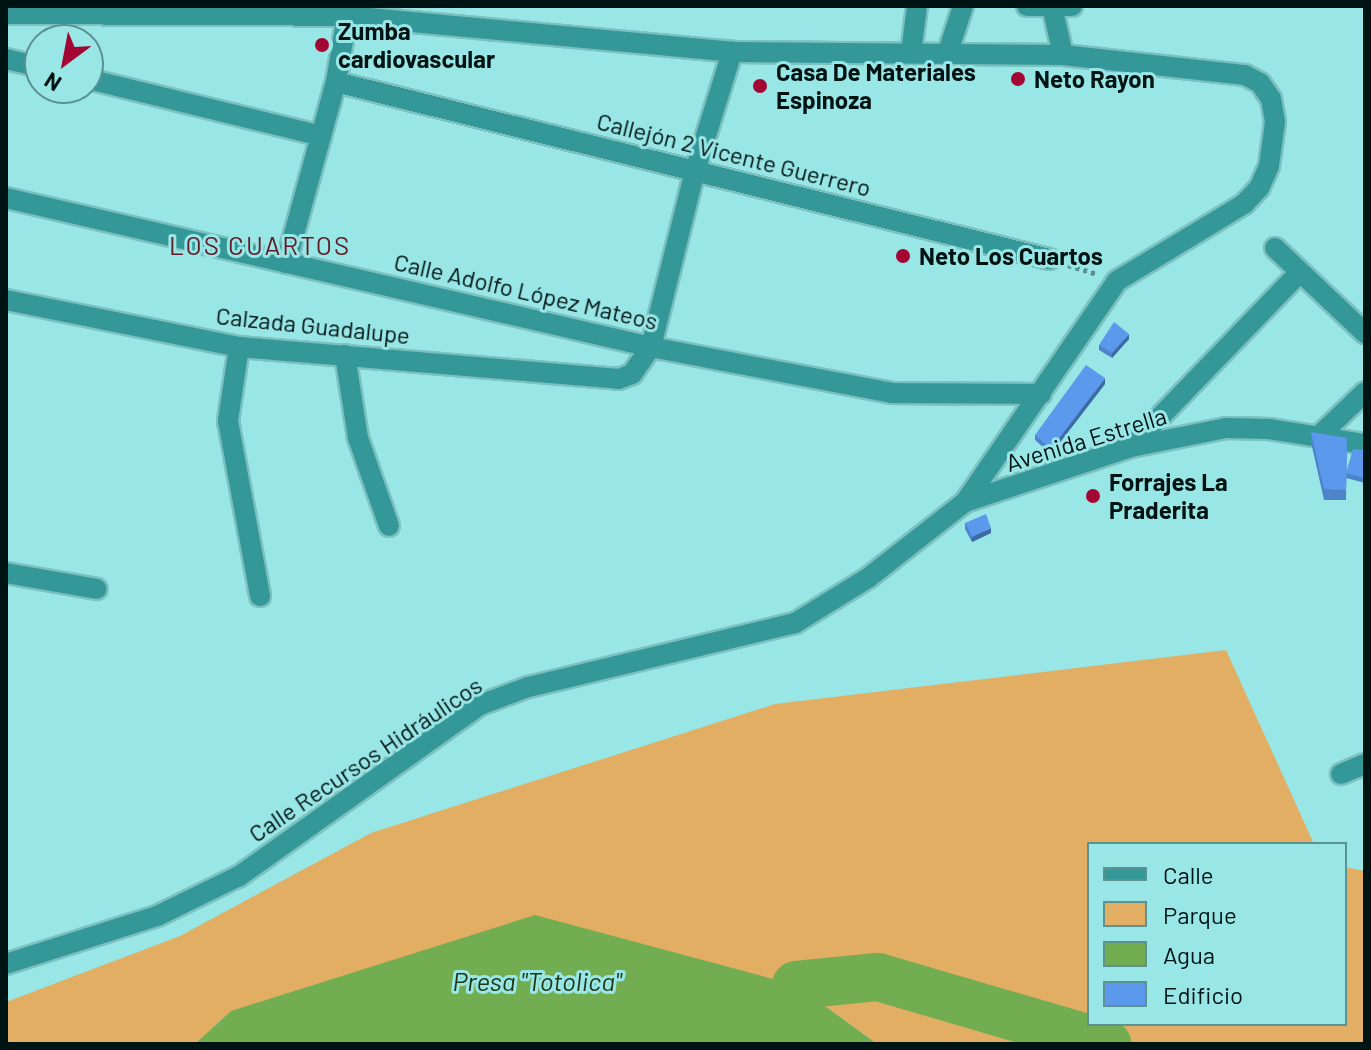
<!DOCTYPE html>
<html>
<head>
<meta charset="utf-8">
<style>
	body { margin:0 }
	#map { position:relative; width:1371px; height:1050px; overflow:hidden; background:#99e6e6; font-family:Barlow,sans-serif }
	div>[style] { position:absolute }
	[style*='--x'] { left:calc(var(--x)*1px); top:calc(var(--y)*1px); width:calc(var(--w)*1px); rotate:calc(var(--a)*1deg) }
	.green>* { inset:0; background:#e1ae64 }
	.water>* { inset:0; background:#72ad52 }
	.river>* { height:48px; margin:-24px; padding:0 24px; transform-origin:24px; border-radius:24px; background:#72ad52 }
	.path>* { height:5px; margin-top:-2.5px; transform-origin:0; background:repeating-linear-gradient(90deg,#5a8f8f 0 4px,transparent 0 8px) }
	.roads { filter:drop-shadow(2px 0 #7dc0c0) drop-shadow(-2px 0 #7dc0c0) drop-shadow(0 2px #7dc0c0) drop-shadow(0 -2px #7dc0c0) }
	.pedestrian>* { height:20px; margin:-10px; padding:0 10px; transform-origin:10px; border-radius:10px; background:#359898 }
	.minor>* { height:20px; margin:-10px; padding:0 10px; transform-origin:10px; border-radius:10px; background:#359898 }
	.tertiary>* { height:20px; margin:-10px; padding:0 10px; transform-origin:10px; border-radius:10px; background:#359898 }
	.wall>* { inset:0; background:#4d84ca }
	.shaded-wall>* { inset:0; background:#3f6ba4 }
	.building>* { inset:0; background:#5a99eb }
	.dots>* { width:22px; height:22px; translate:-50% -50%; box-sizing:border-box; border:4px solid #99e6e6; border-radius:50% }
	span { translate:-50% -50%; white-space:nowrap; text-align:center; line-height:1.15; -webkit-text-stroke:6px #99e6e6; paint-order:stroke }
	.poi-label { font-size:24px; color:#001313; font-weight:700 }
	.left { translate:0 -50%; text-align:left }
	.street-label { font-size:24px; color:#001313 }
	.neighbourhood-label { font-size:26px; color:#601b25; letter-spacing:2px }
	.water-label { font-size:26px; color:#1f3611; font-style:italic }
	.frame { position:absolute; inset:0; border:8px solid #001313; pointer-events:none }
	.legend { position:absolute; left:1087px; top:842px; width:260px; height:184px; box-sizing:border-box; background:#99e6e6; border:2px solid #5c9292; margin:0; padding:10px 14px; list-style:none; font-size:24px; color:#001313 }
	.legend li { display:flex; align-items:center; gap:16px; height:40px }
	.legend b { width:40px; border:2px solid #5c9292 }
	.north { position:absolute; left:24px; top:24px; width:80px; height:80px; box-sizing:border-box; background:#99e6e6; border:2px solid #5c9292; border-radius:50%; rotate:212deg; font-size:22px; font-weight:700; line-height:32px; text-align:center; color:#001313 }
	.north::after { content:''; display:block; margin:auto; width:28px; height:36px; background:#a40634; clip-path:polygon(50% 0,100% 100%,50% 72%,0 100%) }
</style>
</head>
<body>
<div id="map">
	<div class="green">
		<i style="clip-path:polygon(1226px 650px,1314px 844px,1089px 844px,1089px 1024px,1345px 1024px,1345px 867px,1365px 871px,1365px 1044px,877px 1044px,796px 985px,231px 1011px,195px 1044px,6px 1044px,6px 1002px,180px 936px,371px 833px,775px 704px)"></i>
	</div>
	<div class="water">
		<i style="clip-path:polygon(535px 915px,796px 985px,877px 1044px,195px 1044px,231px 1011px)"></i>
	</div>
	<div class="river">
		<i style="--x:796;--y:985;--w:82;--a:-5.6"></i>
		<i style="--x:878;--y:977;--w:239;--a:16.3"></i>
	</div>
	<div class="path">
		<i style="--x:1068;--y:265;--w:30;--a:17"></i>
	</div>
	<div class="roads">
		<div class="pedestrian">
			<i style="--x:892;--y:393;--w:149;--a:0.4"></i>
		</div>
		<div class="minor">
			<i style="--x:1027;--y:6;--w:45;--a:0"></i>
			<i style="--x:1052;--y:6;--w:50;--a:77.3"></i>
			<i style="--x:6;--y:59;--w:35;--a:13"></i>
			<i style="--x:88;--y:79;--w:240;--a:13.7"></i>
			<i style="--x:336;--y:82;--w:735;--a:13.94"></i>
			<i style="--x:6;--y:198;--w:662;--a:13.01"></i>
			<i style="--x:651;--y:347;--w:245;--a:10.8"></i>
			<i style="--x:1275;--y:248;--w:124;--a:43.4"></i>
			<i style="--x:286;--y:263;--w:188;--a:-74.6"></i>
			<i style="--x:336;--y:82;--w:67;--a:-80.5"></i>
			<i style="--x:6;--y:300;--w:238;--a:11.4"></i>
			<i style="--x:239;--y:347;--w:381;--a:4.8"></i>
			<i style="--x:619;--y:379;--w:14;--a:-21"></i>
			<i style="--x:632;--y:374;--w:33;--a:-55"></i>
			<i style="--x:651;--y:347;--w:181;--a:-76"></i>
			<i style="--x:695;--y:171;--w:125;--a:-72.7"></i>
			<i style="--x:239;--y:347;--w:75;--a:98.5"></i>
			<i style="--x:228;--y:421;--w:178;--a:79.6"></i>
			<i style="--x:345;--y:355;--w:84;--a:81.1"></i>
			<i style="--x:358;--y:438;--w:93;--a:70.6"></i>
			<i style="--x:1320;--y:435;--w:62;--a:-43.7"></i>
			<i style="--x:1131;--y:447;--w:243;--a:-46"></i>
			<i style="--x:6;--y:573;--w:92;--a:10"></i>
			<i style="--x:1341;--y:774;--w:26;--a:-23"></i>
		</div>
		<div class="tertiary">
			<i style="--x:6;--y:14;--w:341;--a:0.3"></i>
			<i style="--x:347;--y:16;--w:387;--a:5.3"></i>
			<i style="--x:732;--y:52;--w:331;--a:0.5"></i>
			<i style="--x:1063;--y:55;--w:183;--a:6.3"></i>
			<i style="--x:1245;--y:75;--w:17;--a:28"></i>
			<i style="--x:1260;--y:83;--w:19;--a:55"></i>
			<i style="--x:1271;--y:99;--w:23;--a:80"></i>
			<i style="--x:1275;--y:122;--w:44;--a:97.8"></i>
			<i style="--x:1269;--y:166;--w:24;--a:114"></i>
			<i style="--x:1259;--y:188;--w:22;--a:133"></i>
			<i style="--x:1244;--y:204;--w:149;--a:148.8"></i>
			<i style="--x:1117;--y:281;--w:268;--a:124.5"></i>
			<i style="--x:965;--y:502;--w:123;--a:141.9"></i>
			<i style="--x:868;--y:578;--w:86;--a:148.3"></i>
			<i style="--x:795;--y:623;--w:275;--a:166.5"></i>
			<i style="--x:528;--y:687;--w:51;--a:159.4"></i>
			<i style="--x:480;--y:705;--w:296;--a:144.6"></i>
			<i style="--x:239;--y:876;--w:91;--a:154"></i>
			<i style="--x:157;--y:916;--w:158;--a:162.4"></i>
			<i style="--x:948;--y:52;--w:48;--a:-71.9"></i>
			<i style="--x:911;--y:53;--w:47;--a:-82.7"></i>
			<i style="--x:965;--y:502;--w:175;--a:-18.3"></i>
			<i style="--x:1131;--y:447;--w:97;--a:-11.3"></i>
			<i style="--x:1226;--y:428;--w:43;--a:1.3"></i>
			<i style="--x:1269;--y:429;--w:97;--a:8.9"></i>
		</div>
	</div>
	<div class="wall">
		<i style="clip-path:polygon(1129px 339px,1112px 358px,1099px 350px,1099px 345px)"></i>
		<i style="clip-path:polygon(1105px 384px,1051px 454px,1035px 440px,1035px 435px)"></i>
		<i style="clip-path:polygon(1311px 432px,1347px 438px,1346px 500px,1324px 500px,1311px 442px)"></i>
		<i style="clip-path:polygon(1365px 450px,1365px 483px,1346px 478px,1346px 473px)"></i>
		<i style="clip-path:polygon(965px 523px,991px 533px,972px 542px,965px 529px)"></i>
	</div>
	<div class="shaded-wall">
		<i style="clip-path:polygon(1129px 334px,1129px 339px,1112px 358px,1112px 353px)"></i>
		<i style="clip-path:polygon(1105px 378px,1105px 384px,1051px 454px,1051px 449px)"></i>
		<i style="clip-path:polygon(991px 528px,991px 533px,972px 542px,972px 537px)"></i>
	</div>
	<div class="building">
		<i style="clip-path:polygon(1114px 322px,1129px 334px,1112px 353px,1099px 345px)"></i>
		<i style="clip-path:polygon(1086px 365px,1105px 378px,1051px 449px,1035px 435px)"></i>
		<i style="clip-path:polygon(1311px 432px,1347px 438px,1346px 490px,1324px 489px)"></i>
		<i style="clip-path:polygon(1353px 449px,1365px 450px,1365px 478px,1346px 473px)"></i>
		<i style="clip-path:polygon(986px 514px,991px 528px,972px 537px,965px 523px)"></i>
	</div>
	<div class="dots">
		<i style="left:322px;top:45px;background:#a40634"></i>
		<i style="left:1018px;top:79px;background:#a40634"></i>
		<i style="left:760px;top:86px;background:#a40634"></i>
		<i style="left:903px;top:256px;background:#a40634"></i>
		<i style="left:1093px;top:496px;background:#a40634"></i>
	</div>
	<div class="poi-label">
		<span class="left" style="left:338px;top:45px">Zumba<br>cardiovascular</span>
		<span class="left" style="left:776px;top:86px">Casa De Materiales<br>Espinoza</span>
		<span class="left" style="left:1034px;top:79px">Neto Rayon</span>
		<span class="left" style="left:919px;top:256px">Neto Los Cuartos</span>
		<span class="left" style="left:1109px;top:496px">Forrajes La<br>Praderita</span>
	</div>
	<div class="street-label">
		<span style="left:734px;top:154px;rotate:14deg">Callejón 2 Vicente Guerrero</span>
		<span style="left:526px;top:291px;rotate:13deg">Calle Adolfo López Mateos</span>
		<span style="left:313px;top:325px;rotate:6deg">Calzada Guadalupe</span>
		<span style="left:1086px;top:439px;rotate:-17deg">Avenida Estrella</span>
		<span style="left:365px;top:759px;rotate:-34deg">Calle Recursos Hidráulicos</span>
	</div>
	<div class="neighbourhood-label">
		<span style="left:260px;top:245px">LOS CUARTOS</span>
	</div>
	<div class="water-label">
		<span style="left:537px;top:981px">Presa "Totolica"</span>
	</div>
	<div class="frame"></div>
	<ul class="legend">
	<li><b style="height:10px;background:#359898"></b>Calle</li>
	<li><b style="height:22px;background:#e1ae64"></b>Parque</li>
	<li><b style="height:22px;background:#72ad52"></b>Agua</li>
	<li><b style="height:22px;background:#5a99eb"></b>Edificio</li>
	</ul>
	<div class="north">N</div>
</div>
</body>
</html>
